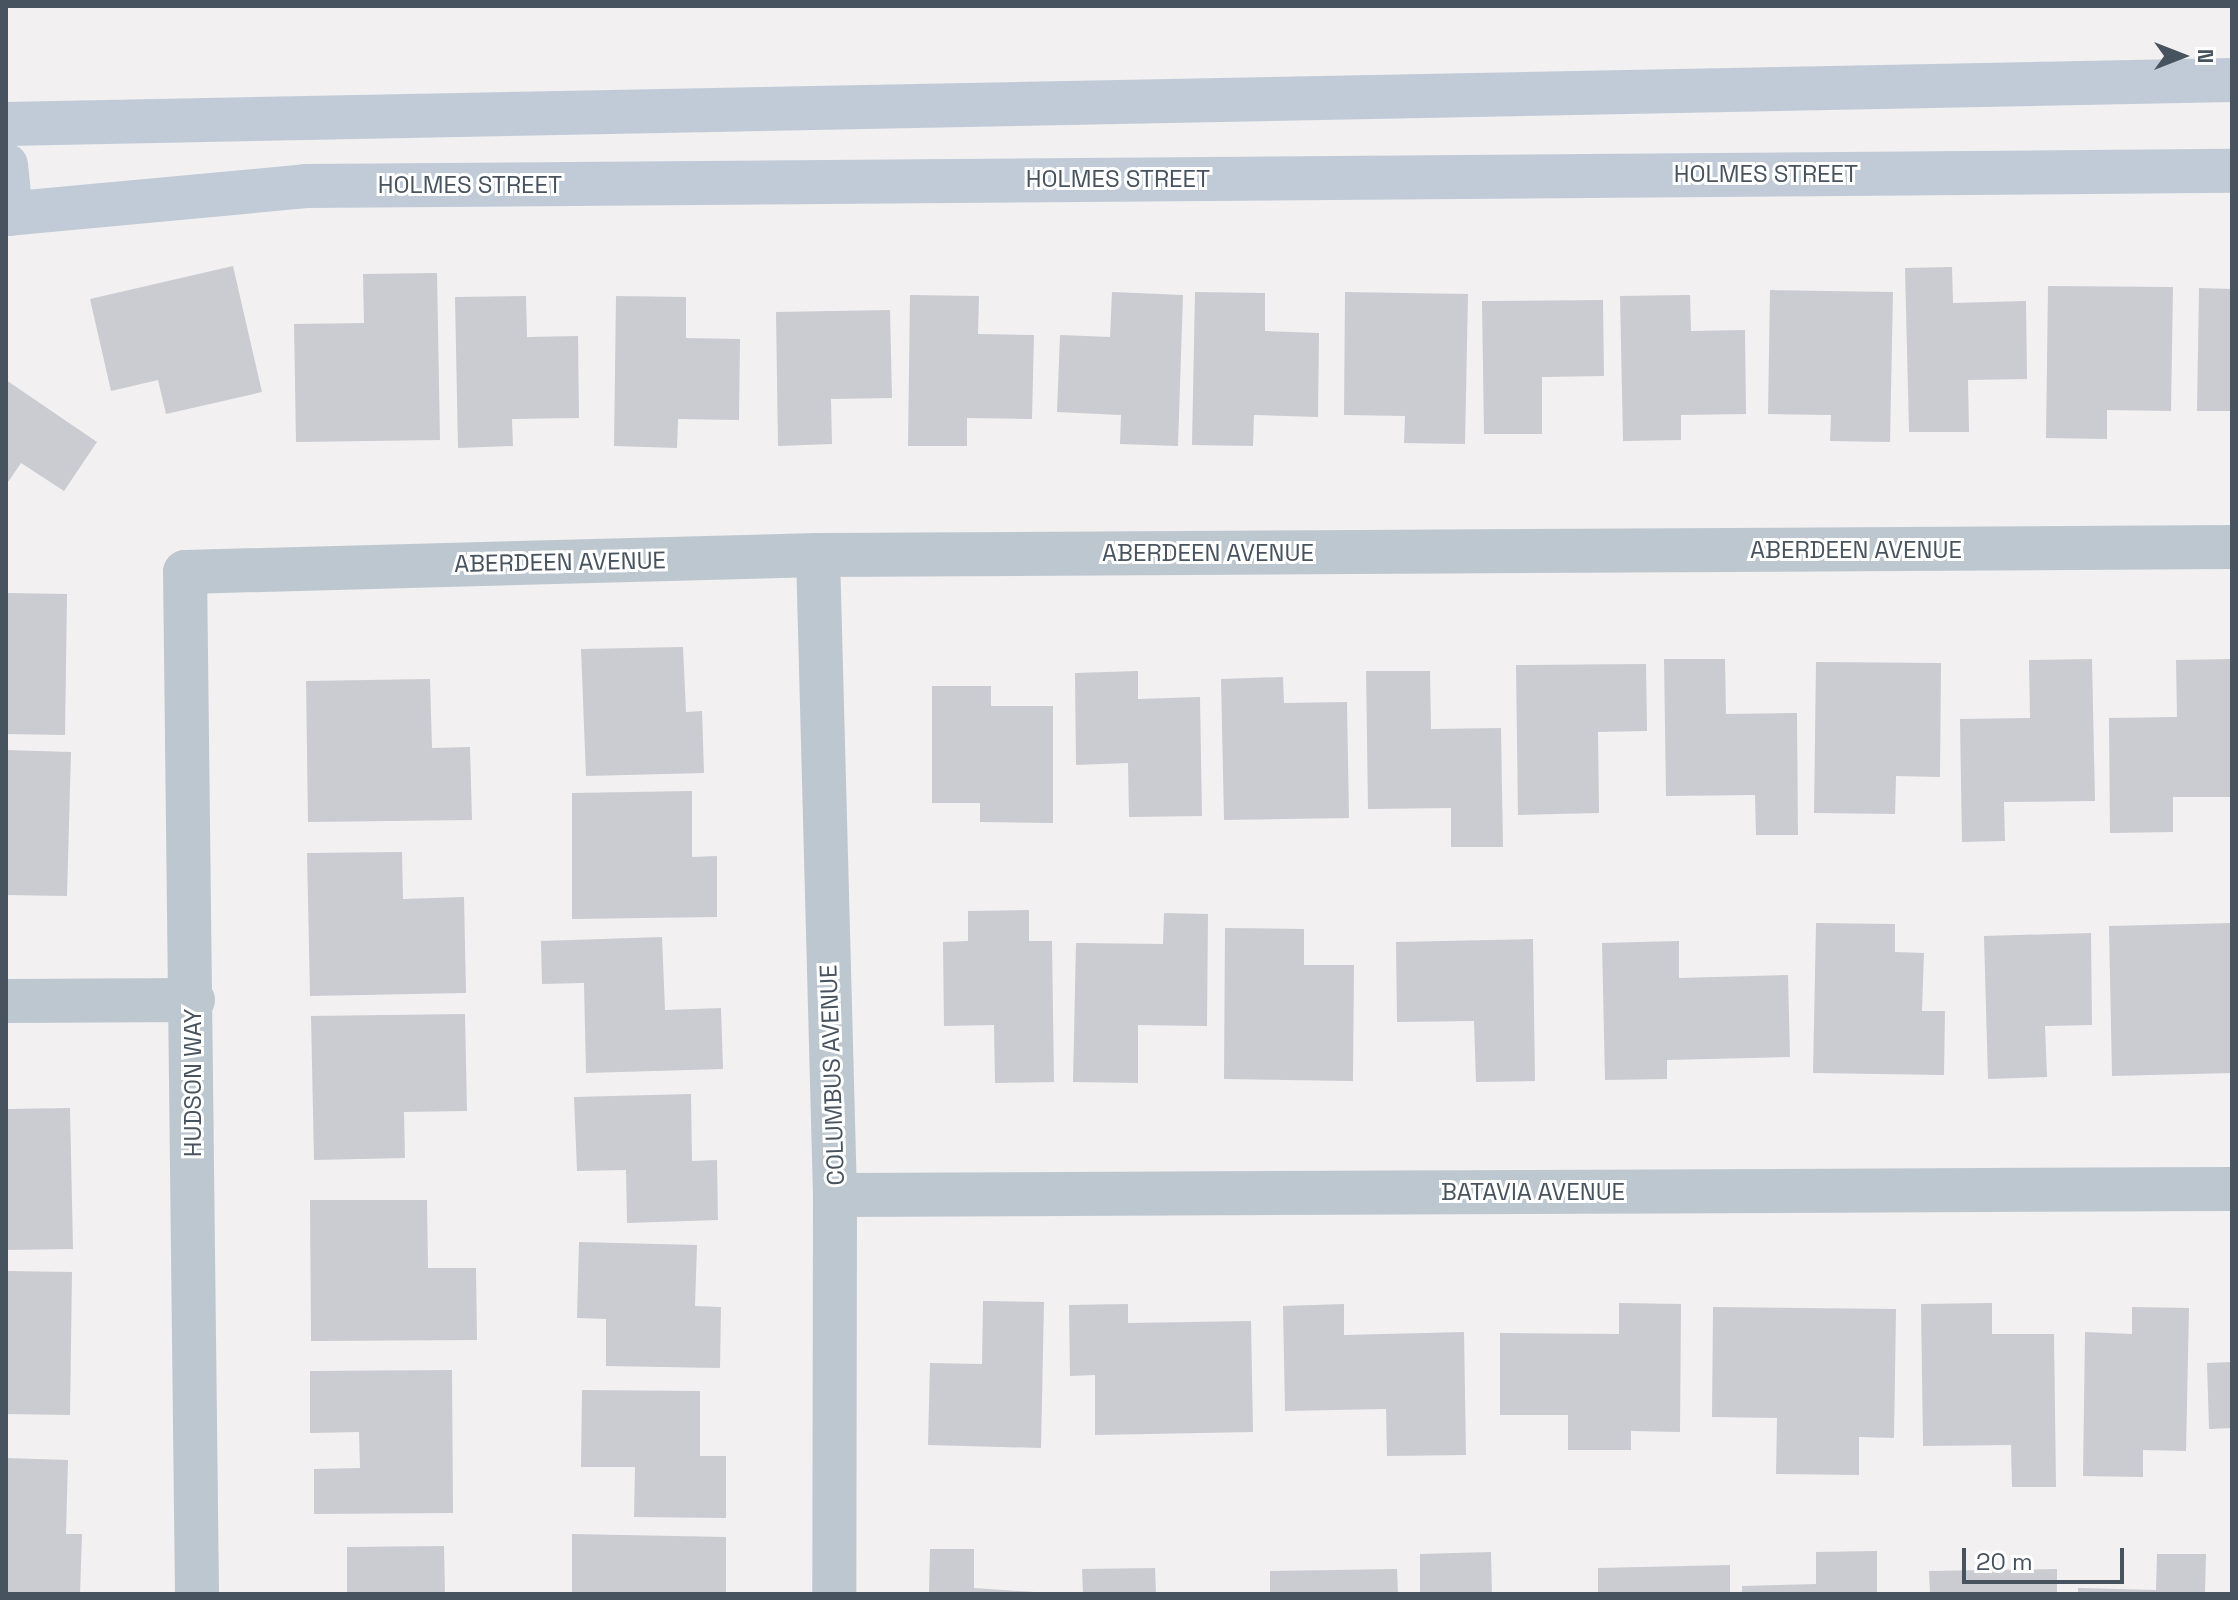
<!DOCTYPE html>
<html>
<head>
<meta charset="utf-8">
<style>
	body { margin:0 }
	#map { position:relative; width:2238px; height:1600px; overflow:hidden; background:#f2f0f0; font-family:"Space Grotesk",sans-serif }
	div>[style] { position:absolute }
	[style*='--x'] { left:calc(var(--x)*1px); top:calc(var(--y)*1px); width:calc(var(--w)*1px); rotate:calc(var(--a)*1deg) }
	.building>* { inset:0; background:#caccd2 }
	.street>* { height:44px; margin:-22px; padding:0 22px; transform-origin:22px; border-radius:22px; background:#bdc7cf }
	.secondary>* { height:44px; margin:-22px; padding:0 22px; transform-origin:22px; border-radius:22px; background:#c0cbd7 }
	span { translate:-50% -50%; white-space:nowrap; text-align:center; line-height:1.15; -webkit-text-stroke:6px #fff; paint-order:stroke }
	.street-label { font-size:24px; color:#47535e }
	.frame { position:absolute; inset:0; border:8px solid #47535e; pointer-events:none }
	.north { position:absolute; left:2142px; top:16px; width:80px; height:80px; -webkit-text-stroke:6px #fff; paint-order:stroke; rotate:90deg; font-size:22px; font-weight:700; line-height:32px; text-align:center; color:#47535e }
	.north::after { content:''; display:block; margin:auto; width:28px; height:36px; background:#47535e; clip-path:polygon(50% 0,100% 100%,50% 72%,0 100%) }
	.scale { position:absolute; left:1962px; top:1548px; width:162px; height:36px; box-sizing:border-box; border:4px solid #47535e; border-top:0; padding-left:10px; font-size:24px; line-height:28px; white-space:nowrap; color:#47535e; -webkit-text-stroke:6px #fff; paint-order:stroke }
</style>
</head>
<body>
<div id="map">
	<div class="building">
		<i style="clip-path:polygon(233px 266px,262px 392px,166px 414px,158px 380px,111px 391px,90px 299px)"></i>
		<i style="clip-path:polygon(1952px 267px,1953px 303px,2026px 301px,2027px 379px,1968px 380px,1969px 432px,1909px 432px,1905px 268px)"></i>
		<i style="clip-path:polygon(437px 273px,440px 440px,296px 442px,294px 324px,364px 323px,363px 274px)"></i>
		<i style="clip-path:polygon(2048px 286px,2173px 287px,2171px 411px,2107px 410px,2107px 439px,2046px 438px)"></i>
		<i style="clip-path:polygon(2199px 288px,2232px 289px,2232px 411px,2197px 411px)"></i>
		<i style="clip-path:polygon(1770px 290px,1893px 292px,1890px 442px,1830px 441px,1831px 415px,1768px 414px)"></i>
		<i style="clip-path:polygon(1112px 292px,1183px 295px,1178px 446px,1120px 444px,1121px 415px,1057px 412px,1060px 335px,1110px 337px)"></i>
		<i style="clip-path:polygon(1195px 292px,1265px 293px,1265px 331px,1319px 333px,1318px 417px,1254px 415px,1253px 446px,1192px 445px)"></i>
		<i style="clip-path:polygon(1345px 292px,1468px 294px,1465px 444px,1404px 443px,1405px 416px,1344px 415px)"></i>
		<i style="clip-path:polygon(910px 295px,979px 296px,978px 334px,1034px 335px,1032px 419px,967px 418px,967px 446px,908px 446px)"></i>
		<i style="clip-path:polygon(1690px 295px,1691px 331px,1745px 330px,1746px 414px,1681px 415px,1681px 440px,1623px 441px,1620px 296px)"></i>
		<i style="clip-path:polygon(526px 296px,527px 337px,578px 336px,579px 418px,512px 419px,513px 446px,458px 448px,455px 297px)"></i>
		<i style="clip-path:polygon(616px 296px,686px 297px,686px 338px,740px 339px,739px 420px,678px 419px,677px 448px,614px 446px)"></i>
		<i style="clip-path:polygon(1603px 300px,1604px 376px,1542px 377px,1542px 434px,1484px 434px,1482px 301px)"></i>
		<i style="clip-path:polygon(890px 310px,892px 398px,831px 399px,832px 444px,778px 446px,776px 312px)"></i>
		<i style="clip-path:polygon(6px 380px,97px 442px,64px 491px,21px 463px,6px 485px)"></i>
		<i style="clip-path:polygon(6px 593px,67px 594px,65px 735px,6px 734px)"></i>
		<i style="clip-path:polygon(683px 647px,686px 712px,702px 711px,704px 773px,586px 776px,581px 649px)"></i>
		<i style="clip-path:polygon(1664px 659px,1725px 659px,1726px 714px,1797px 713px,1798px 835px,1756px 835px,1755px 795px,1666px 796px)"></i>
		<i style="clip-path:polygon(2092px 659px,2095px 801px,2004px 802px,2005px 841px,1962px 842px,1960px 719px,2030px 718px,2029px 660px)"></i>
		<i style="clip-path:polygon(2232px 659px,2232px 797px,2173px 797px,2173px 832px,2110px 833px,2109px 718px,2177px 717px,2176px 660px)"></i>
		<i style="clip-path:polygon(1816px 662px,1941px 663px,1940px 777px,1896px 776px,1895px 814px,1814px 813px)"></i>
		<i style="clip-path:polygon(1646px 664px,1647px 731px,1598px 732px,1599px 813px,1518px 815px,1516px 665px)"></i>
		<i style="clip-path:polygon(1138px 671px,1138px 699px,1200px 697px,1202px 816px,1129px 817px,1128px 763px,1076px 765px,1075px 673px)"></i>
		<i style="clip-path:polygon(1366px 671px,1430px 671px,1431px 729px,1501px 728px,1503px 847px,1451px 847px,1451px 808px,1368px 809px)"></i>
		<i style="clip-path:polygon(1283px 677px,1284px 703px,1347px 702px,1349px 818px,1224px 820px,1221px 679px)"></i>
		<i style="clip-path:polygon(430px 679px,432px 748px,470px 747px,472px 820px,308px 822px,306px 681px)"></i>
		<i style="clip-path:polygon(932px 686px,991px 686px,991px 706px,1053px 706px,1053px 823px,980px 822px,980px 803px,932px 803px)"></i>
		<i style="clip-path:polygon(6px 750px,71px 752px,67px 896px,6px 895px)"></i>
		<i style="clip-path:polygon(692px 791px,692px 857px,717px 856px,717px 917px,572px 919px,572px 793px)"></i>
		<i style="clip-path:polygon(402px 852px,403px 899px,464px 897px,466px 993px,310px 996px,307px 853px)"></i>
		<i style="clip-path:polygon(1029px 910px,1029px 941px,1052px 941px,1054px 1082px,995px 1083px,994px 1025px,944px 1026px,943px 942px,968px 941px,968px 911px)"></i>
		<i style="clip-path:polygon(1164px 913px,1208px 914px,1207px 1026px,1138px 1025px,1138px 1083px,1073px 1082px,1076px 943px,1163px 944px)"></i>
		<i style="clip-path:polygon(1816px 923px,1895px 924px,1895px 952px,1924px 953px,1922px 1011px,1945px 1011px,1944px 1075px,1813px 1073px)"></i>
		<i style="clip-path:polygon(2232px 923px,2232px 1073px,2112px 1076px,2109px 926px)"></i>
		<i style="clip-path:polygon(1225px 928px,1304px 929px,1304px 965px,1354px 965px,1353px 1081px,1224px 1079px)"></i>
		<i style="clip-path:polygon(2091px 933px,2092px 1025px,2045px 1026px,2047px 1077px,1988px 1079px,1984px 936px)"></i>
		<i style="clip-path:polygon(662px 937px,665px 1010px,721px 1008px,723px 1069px,586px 1073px,584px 983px,542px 984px,541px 941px)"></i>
		<i style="clip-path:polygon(1533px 939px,1535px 1081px,1476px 1082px,1474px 1021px,1397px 1022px,1396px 942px)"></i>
		<i style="clip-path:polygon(1679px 941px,1679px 978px,1788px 975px,1790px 1057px,1667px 1060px,1667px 1079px,1605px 1080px,1602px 943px)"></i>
		<i style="clip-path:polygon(465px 1014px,467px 1111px,404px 1112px,405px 1158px,314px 1160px,311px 1016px)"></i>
		<i style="clip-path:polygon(691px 1094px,692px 1161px,717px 1160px,718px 1220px,627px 1223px,626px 1170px,577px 1171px,574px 1097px)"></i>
		<i style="clip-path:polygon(70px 1108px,73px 1249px,6px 1250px,6px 1109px)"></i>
		<i style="clip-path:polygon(310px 1200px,427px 1200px,428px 1268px,476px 1268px,477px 1340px,311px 1341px)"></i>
		<i style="clip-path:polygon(579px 1242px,697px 1245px,695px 1306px,721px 1307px,720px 1368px,606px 1366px,606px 1319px,577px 1318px)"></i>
		<i style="clip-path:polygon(6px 1271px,72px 1272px,70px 1415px,6px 1414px)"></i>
		<i style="clip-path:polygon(983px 1301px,1044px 1302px,1041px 1448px,928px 1445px,930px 1363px,982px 1364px)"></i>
		<i style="clip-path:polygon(1619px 1303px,1681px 1304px,1680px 1432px,1631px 1431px,1631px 1450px,1568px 1450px,1568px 1415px,1500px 1415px,1500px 1333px,1619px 1334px)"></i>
		<i style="clip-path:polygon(1992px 1303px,1992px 1334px,2054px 1334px,2056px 1487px,2012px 1487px,2011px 1445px,1923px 1446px,1921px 1304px)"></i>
		<i style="clip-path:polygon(1128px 1304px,1128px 1323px,1251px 1321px,1253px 1432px,1095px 1435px,1095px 1375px,1070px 1376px,1069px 1305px)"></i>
		<i style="clip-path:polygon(1344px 1304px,1344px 1335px,1464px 1332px,1466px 1455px,1387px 1456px,1386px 1409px,1285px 1411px,1283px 1306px)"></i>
		<i style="clip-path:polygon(1713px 1307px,1896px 1309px,1894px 1438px,1859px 1437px,1859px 1475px,1776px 1474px,1777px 1418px,1712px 1417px)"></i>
		<i style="clip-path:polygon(2132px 1307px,2189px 1308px,2186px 1451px,2143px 1450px,2143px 1477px,2083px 1476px,2085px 1332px,2132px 1334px)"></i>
		<i style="clip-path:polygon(2232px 1362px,2232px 1428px,2209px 1429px,2207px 1363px)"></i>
		<i style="clip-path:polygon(452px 1370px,453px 1513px,314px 1514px,314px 1469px,360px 1468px,359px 1432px,310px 1433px,310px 1371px)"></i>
		<i style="clip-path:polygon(582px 1390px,700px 1391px,700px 1456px,726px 1456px,726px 1518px,634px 1517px,635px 1467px,581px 1467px)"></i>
		<i style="clip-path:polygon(6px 1458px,68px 1460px,66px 1534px,82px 1534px,80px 1594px,6px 1594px)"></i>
		<i style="clip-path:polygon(572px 1534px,726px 1537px,726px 1594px,572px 1594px)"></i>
		<i style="clip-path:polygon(444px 1546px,445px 1594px,347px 1594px,347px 1547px)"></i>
		<i style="clip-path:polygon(930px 1549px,974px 1549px,974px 1588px,1065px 1594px,929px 1594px)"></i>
		<i style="clip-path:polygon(1877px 1551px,1877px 1594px,1742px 1594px,1742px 1586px,1816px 1584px,1816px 1552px)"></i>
		<i style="clip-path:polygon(1491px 1552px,1492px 1594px,1420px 1594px,1420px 1554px)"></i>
		<i style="clip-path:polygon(2157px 1554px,2206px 1554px,2205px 1594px,2078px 1594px,2078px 1588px,2156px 1590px)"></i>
		<i style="clip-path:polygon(1730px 1565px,1730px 1594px,1598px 1594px,1598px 1568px)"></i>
		<i style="clip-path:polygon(1155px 1568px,1156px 1594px,1083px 1594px,1082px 1569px)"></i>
		<i style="clip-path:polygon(1397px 1569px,1398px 1594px,1270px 1594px,1270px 1571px)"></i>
		<i style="clip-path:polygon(2057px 1569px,2057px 1594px,1930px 1594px,1929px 1571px)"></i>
	</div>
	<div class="street">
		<i style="--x:818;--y:555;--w:640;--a:88.48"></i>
		<i style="--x:835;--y:1195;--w:399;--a:90.1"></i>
		<i style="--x:6;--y:1001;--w:187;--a:-0.3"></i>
		<i style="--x:835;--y:1195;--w:1397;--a:-0.25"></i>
		<i style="--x:197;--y:1594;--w:1022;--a:-90.67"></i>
		<i style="--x:185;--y:572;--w:633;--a:-1.54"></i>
		<i style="--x:818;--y:555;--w:1414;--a:-0.32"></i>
	</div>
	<div class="secondary">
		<i style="--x:6;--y:124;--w:2226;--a:-1.13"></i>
		<i style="--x:6;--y:165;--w:49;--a:84.2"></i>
		<i style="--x:6;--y:214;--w:301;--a:-5.3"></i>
		<i style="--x:306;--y:186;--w:1926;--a:-0.45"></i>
	</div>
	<div class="street-label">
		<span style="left:1766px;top:174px">HOLMES STREET</span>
		<span style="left:1118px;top:179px">HOLMES STREET</span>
		<span style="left:470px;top:185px">HOLMES STREET</span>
		<span style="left:1856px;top:550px">ABERDEEN AVENUE</span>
		<span style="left:1208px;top:553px">ABERDEEN AVENUE</span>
		<span style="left:560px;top:562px;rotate:-1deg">ABERDEEN AVENUE</span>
		<span style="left:832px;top:1075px;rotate:-92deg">COLUMBUS AVENUE</span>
		<span style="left:193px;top:1083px;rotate:-90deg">HUDSON WAY</span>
		<span style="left:1533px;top:1192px">BATAVIA AVENUE</span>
	</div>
	<div class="frame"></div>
	<div class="north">N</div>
	<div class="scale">20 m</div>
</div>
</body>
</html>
